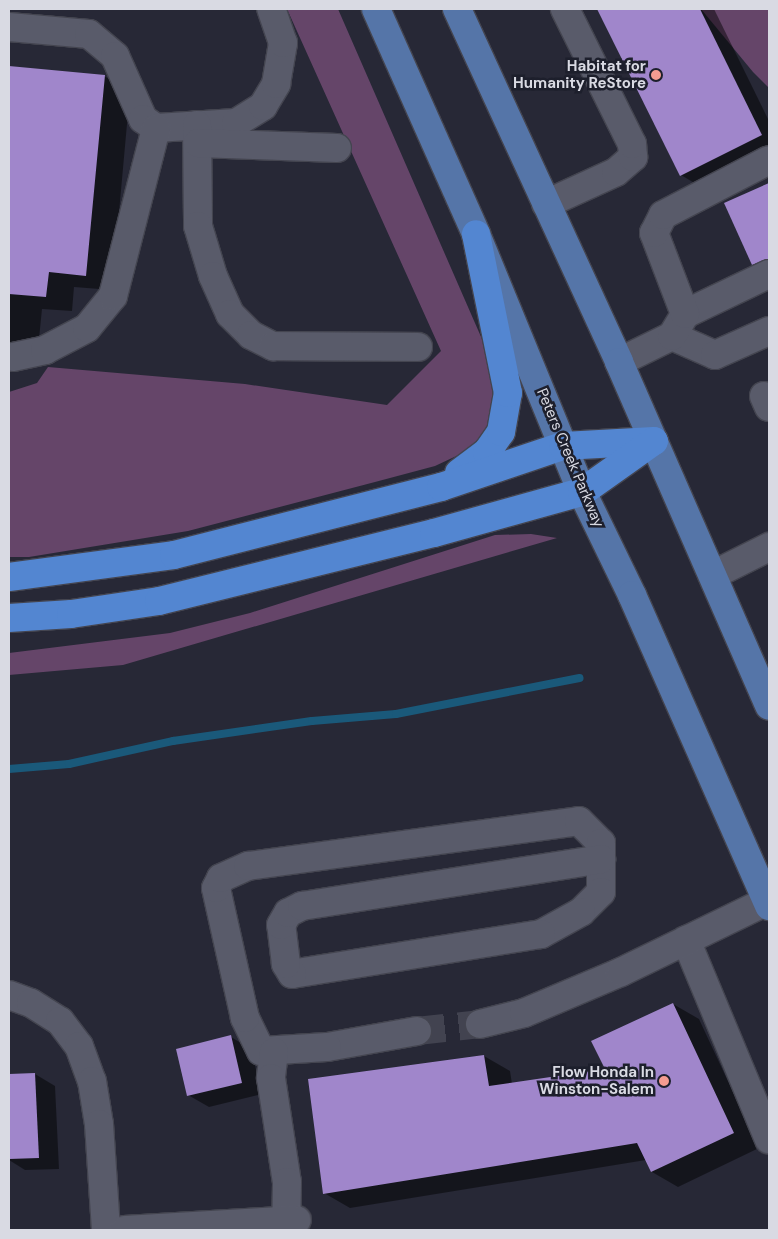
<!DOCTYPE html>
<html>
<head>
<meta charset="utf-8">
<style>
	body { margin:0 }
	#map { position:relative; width:778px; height:1239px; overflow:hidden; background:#272836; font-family:"DM Sans",sans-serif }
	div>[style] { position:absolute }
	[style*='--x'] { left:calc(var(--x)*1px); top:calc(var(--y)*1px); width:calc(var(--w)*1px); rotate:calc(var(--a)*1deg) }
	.green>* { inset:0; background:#654569 }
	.shadow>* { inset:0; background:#0007 }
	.stream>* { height:8px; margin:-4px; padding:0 4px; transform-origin:4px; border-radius:4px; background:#1a597a }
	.building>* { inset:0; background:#a086cb }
	.minor-tunnel>* { height:28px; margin-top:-14px; transform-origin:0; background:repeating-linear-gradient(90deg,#424350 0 28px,transparent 0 42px) }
	.roads { filter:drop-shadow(1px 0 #444550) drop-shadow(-1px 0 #444550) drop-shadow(0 1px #444550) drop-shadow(0 -1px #444550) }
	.minor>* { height:28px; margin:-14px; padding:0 14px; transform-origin:14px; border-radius:14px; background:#595b6a }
	.major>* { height:28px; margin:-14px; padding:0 14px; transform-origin:14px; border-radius:14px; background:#5575a8 }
	.highway>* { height:28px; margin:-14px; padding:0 14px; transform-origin:14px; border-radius:14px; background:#5386d1 }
	.dots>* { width:14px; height:14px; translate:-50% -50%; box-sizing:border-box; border:2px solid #1d1f2c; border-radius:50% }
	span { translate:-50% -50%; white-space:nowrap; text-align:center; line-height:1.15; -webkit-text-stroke:5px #1d1f2c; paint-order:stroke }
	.poi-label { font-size:15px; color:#d9dae3; font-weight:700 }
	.right { translate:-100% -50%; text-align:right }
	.street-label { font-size:15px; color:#d9dae3 }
	.frame { position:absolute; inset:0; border:10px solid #d9dae3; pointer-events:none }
</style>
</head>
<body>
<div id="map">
	<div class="green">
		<i style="clip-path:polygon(287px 9px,338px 9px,492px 362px,499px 388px,493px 430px,467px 451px,435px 466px,375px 482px,188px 531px,29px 557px,9px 557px,9px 392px,37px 383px,48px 367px,245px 384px,387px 405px,441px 351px)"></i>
		<i style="clip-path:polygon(701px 9px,769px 9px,769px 88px,753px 72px)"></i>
		<i style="clip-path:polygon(531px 534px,557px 538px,123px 665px,9px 675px,9px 653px,170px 633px,250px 613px,495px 535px)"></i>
	</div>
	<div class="shadow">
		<i style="clip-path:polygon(599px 9px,714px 9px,769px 121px,769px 153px,701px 187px,681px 175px)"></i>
		<i style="clip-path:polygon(9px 67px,104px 76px,130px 91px,112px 290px,74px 287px,72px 311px,42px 309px,38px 349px,9px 347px)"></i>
		<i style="clip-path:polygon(769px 184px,769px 273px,753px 264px,726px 204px)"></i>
		<i style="clip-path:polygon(673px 1004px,699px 1019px,759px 1148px,678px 1187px,652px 1172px,646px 1160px,350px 1208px,324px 1193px,484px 1056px,510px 1071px,512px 1084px,606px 1070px)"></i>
		<i style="clip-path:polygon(231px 1037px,251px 1049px,262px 1094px,209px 1107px,188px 1095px)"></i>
		<i style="clip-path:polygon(35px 1074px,55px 1086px,59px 1169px,25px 1170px,9px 1160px,9px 1075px)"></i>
	</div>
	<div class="stream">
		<i style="--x:9;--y:769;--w:60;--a:-4.8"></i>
		<i style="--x:69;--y:764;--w:107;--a:-12.5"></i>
		<i style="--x:173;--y:741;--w:140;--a:-8.2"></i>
		<i style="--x:312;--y:721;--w:84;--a:-4.8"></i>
		<i style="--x:396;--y:714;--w:187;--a:-11.1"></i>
	</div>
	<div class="building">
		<i style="clip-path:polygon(597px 9px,700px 9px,762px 135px,680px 176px)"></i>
		<i style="clip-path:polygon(9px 66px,105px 75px,86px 276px,49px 272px,46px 297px,9px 294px)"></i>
		<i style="clip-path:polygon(769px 183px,769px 259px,752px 265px,724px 203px)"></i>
		<i style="clip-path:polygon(673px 1003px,734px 1133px,651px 1172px,637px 1143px,323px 1194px,308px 1079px,484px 1055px,489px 1086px,605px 1069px,591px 1041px)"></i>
		<i style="clip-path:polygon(231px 1035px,242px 1083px,187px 1096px,176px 1049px)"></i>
		<i style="clip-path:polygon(35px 1073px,39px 1158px,9px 1159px,9px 1074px)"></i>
	</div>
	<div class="minor-tunnel">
		<i style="--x:417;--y:1031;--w:63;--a:-6.3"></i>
	</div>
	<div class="roads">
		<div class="minor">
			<i style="--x:9;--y:27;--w:80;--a:5"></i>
			<i style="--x:89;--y:34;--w:34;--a:40"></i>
			<i style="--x:115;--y:56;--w:69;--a:66"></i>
			<i style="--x:143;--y:119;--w:16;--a:35"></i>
			<i style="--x:156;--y:128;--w:80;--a:-3.6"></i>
			<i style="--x:236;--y:123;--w:32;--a:-32"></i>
			<i style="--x:263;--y:106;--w:26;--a:-59"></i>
			<i style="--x:276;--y:84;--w:42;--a:-80.3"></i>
			<i style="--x:283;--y:43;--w:36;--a:-109"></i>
			<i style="--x:197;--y:125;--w:101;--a:89.4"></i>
			<i style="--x:198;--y:226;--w:52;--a:73.3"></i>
			<i style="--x:213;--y:276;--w:42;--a:65.9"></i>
			<i style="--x:230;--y:314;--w:30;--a:45"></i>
			<i style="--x:251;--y:335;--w:25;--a:27"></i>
			<i style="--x:273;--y:346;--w:145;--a:0.4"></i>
			<i style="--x:198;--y:143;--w:139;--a:2.1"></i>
			<i style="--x:546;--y:204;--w:77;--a:-24.6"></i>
			<i style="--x:616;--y:172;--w:23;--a:-41"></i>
			<i style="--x:633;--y:157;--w:13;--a:-94"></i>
			<i style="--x:632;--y:144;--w:151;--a:-116.4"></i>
			<i style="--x:685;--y:314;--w:93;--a:-25.5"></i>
			<i style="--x:672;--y:336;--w:47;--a:23.8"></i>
			<i style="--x:715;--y:355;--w:59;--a:-24"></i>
			<i style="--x:13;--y:357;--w:33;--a:-12"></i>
			<i style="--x:45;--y:350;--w:47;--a:-27.6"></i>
			<i style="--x:87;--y:328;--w:41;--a:-50.9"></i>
			<i style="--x:113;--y:296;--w:173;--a:-75.6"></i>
			<i style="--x:619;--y:362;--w:59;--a:-26.1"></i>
			<i style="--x:672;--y:336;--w:26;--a:-59"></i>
			<i style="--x:685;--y:314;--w:87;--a:-110.9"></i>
			<i style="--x:654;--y:233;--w:20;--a:-63"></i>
			<i style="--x:663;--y:215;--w:119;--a:-27.4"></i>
			<i style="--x:764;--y:396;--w:12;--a:66"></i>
			<i style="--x:713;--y:575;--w:63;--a:-26.6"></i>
			<i style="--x:686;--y:940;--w:216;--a:67.4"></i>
			<i style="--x:9;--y:995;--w:23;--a:20"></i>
			<i style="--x:31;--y:1003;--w:34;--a:32"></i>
			<i style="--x:60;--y:1021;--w:31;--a:53"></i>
			<i style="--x:79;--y:1046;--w:37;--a:70"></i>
			<i style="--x:92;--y:1081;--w:44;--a:80.8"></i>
			<i style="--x:99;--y:1124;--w:106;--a:86.2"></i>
			<i style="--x:480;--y:1024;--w:45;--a:-14"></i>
			<i style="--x:524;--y:1013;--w:105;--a:-22.9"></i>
			<i style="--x:621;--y:972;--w:162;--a:-25.9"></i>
			<i style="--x:417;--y:1031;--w:91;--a:169.9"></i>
			<i style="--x:327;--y:1047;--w:66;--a:176.5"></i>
			<i style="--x:261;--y:1051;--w:37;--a:-116"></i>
			<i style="--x:245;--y:1018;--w:133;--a:-102.6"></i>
			<i style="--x:216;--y:888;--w:11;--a:-63"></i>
			<i style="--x:221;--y:878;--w:30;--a:-24"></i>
			<i style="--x:248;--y:866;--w:334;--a:-7.7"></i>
			<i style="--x:579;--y:821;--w:31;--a:45"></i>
			<i style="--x:601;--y:843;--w:49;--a:90"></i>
			<i style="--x:601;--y:892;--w:28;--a:135"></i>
			<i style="--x:581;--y:912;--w:46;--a:151.2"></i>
			<i style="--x:541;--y:934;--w:252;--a:170.9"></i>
			<i style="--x:292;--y:974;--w:12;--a:-121"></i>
			<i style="--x:286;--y:964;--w:39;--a:-97"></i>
			<i style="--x:281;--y:925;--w:14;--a:-60"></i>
			<i style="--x:288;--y:913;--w:16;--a:-27"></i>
			<i style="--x:302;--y:906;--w:303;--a:-8.9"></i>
			<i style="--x:274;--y:1052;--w:26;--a:97"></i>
			<i style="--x:271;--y:1078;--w:105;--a:81.3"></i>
			<i style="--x:287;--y:1182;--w:39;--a:91"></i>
			<i style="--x:125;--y:1230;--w:172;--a:-3.3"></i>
		</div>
		<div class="major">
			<i style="--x:376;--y:9;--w:246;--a:66"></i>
			<i style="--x:476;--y:234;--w:279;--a:67.7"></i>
			<i style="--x:582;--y:492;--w:114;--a:64.1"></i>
			<i style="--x:632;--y:595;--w:340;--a:66.2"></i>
			<i style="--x:457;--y:9;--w:388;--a:65.3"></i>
			<i style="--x:619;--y:362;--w:375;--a:66.4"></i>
		</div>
		<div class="highway">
			<i style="--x:459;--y:473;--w:35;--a:-37"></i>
			<i style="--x:487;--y:452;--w:24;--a:-55"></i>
			<i style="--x:501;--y:432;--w:40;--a:-80"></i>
			<i style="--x:508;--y:393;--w:162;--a:-101.4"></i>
			<i style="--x:9;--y:577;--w:166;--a:-7.6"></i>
			<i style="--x:174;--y:555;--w:276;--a:-14.3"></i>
			<i style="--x:441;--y:487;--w:129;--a:-18.6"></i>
			<i style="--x:563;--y:446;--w:91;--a:-3.1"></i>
			<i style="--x:9;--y:618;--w:62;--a:-3.7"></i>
			<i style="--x:71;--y:614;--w:89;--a:-8.4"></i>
			<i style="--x:159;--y:601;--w:283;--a:-13.9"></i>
			<i style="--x:434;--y:533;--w:154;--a:-15.5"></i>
			<i style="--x:582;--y:492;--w:88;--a:-35.3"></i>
		</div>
	</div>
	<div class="dots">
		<i style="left:656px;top:75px;background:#f59c91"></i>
		<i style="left:664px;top:1081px;background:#f59c91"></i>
	</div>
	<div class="poi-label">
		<span class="right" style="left:646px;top:75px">Habitat for<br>Humanity ReStore</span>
		<span class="right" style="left:654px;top:1081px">Flow Honda In<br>Winston-Salem</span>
	</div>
	<div class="street-label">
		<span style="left:570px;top:458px;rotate:67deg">Peters Creek Parkway</span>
	</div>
	<div class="frame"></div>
</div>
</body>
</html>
